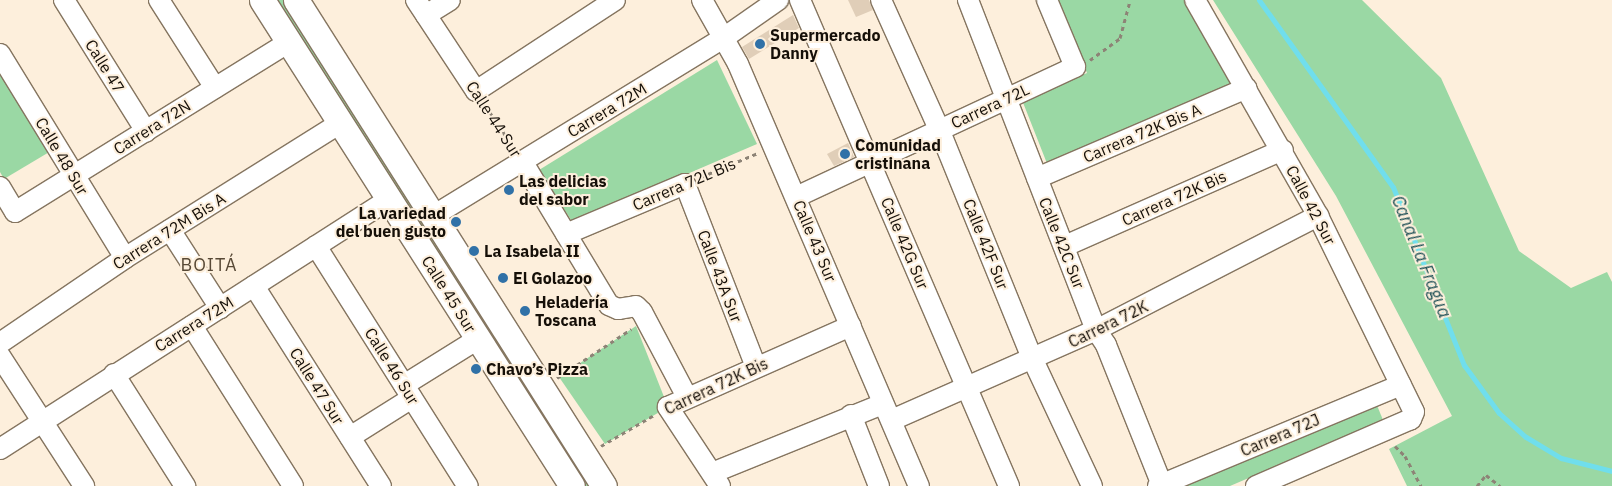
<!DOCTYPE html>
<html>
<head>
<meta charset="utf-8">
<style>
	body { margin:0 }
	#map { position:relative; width:1612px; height:486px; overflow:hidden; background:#fdefdc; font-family:"IBM Plex Sans",sans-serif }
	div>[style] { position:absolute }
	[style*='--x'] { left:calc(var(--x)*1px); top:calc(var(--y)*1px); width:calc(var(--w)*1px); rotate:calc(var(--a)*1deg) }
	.green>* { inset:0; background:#9ad8a4 }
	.stream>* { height:5px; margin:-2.5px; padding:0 2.5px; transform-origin:2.5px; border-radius:2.5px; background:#70deec }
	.building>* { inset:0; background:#e0ceb8 }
	.path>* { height:3px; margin-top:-1.5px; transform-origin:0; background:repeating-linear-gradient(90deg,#8d8376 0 4px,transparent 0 8px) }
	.roads { filter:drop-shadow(1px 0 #857560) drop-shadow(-1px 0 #857560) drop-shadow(0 1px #857560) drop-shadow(0 -1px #857560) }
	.minor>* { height:20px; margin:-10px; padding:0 10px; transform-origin:10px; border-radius:10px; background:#fff }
	.tertiary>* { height:25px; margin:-12.5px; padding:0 12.5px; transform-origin:12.5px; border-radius:12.5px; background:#fff }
	.dots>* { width:14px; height:14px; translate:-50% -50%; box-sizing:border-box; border:2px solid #fdefdc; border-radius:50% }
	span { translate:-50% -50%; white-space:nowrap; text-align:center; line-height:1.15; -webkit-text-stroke:4px #fdefdc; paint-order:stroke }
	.poi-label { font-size:16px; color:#150f08; font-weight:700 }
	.left { translate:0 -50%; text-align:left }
	.right { translate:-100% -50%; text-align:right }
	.street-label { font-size:16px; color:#150f08 }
	.water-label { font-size:18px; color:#205157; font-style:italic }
	.neighbourhood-label { font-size:18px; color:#584936; letter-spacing:1px }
</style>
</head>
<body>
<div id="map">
	<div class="green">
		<i style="clip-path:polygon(273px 0,285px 0,594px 486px,582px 486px)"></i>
		<i style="clip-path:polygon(1057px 0,1184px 0,1232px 84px,1048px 166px,1022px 100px,1087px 73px)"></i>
		<i style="clip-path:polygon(1213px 0,1362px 0,1441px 78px,1519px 251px,1571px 288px,1607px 272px,1612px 282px,1612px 486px,1407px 486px,1389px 449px,1452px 416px,1336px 196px)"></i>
		<i style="clip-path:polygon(717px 60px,757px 144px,573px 223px,539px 170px)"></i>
		<i style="clip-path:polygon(0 67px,56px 148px,4px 179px,0 172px)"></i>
		<i style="clip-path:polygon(636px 326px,668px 407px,605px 444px,559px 377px)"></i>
		<i style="clip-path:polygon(1376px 403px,1383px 420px,1230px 486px,1183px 486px)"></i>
	</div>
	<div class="stream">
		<i style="--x:1259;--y:0;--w:230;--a:54.4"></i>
		<i style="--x:1393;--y:187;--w:192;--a:68.3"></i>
		<i style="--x:1464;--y:365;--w:59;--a:53.9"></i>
		<i style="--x:1499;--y:413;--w:36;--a:42"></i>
		<i style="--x:1526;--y:437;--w:41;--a:31"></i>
		<i style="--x:1561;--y:458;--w:53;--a:14.3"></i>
	</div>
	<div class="building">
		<i style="clip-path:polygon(848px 0,869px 0,873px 10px,856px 17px)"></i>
		<i style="clip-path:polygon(793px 15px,799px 28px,749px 59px,742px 47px)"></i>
		<i style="clip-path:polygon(848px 143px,854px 157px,834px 166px,827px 154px)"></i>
	</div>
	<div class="path">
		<i style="--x:1090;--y:60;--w:37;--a:-36"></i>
		<i style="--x:1120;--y:38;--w:39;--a:-75"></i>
		<i style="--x:485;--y:105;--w:52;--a:56"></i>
		<i style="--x:701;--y:177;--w:62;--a:-22.8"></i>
		<i style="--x:557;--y:378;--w:89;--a:-33.5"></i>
		<i style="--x:601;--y:446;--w:61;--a:-30.3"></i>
		<i style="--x:1395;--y:446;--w:14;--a:45"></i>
		<i style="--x:1405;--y:456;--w:34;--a:62"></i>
		<i style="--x:1477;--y:486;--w:14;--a:-51"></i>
		<i style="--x:1486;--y:475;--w:18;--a:38"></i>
	</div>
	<div class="roads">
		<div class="minor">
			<i style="--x:64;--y:0;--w:155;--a:58"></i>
			<i style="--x:159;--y:0;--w:104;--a:57.5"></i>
			<i style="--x:416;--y:0;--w:109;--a:56.6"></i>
			<i style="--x:476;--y:91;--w:166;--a:-33.2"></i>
			<i style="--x:702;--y:0;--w:73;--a:60.6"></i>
			<i style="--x:738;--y:64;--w:459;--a:66.8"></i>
			<i style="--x:800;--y:0;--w:529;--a:66.73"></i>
			<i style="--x:881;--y:0;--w:141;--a:65.8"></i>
			<i style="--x:939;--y:129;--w:249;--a:67.9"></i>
			<i style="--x:1033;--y:360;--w:139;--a:64.9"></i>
			<i style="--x:968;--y:0;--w:354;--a:68.8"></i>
			<i style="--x:1096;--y:330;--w:18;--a:56"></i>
			<i style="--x:1106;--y:345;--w:151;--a:68.2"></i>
			<i style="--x:1195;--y:0;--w:249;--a:60.3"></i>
			<i style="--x:1318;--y:216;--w:218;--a:63.9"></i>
			<i style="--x:1414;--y:412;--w:8;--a:113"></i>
			<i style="--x:1411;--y:419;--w:169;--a:156.6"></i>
			<i style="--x:426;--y:15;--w:28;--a:-32"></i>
			<i style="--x:0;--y:54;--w:239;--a:58.5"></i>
			<i style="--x:522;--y:161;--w:168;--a:58.9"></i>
			<i style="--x:609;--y:305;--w:10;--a:24"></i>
			<i style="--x:618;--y:309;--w:18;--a:-9"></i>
			<i style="--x:636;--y:306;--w:8;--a:45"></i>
			<i style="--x:642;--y:312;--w:96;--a:62.1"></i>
			<i style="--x:1037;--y:178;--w:228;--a:-23.2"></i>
			<i style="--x:0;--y:187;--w:29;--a:59"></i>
			<i style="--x:15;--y:212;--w:322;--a:-31.8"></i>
			<i style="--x:796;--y:197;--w:308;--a:-25"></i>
			<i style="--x:1075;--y:67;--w:73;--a:-112.7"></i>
			<i style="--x:433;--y:216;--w:342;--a:-31.5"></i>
			<i style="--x:725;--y:37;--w:65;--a:-34.9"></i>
			<i style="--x:170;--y:230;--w:93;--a:57.3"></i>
			<i style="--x:566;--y:234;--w:129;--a:-22.8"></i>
			<i style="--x:685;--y:184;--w:196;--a:68.8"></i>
			<i style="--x:316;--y:246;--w:284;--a:57.7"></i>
			<i style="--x:1065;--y:246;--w:238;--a:-23.8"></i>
			<i style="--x:254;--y:286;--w:237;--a:57.6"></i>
			<i style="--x:192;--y:326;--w:189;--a:57.7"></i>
			<i style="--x:0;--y:343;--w:151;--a:-34.2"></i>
			<i style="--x:125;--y:258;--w:254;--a:-32.1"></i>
			<i style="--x:0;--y:356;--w:155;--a:57.1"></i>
			<i style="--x:114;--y:374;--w:133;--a:57.6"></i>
			<i style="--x:404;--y:385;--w:87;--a:-31.9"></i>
			<i style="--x:851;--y:415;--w:76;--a:68.5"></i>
			<i style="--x:892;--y:420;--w:223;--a:-23.8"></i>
			<i style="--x:1096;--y:330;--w:250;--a:-27.2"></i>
			<i style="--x:350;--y:437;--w:73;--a:-32.2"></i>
			<i style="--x:0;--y:449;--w:462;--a:-32.7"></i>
			<i style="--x:712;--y:473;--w:184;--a:-22"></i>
			<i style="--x:720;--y:486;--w:95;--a:-123.4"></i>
			<i style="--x:668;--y:407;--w:200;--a:-23.9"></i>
			<i style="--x:1158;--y:486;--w:263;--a:-22.6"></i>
		</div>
		<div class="tertiary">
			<i style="--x:262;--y:0;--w:576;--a:57.47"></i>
			<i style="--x:296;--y:0;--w:575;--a:57.64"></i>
		</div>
	</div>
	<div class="dots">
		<i style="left:760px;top:44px;background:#3071a7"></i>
		<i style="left:845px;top:154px;background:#3071a7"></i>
		<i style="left:509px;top:190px;background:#3071a7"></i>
		<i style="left:456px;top:222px;background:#3071a7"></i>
		<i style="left:474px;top:251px;background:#3071a7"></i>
		<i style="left:503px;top:278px;background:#3071a7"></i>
		<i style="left:525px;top:311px;background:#3071a7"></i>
		<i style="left:476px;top:369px;background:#3071a7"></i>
	</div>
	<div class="poi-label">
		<span class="left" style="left:770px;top:44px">Supermercado<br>Danny</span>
		<span class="left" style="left:855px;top:154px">Comunidad<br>cristinana</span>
		<span class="left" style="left:519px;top:190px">Las delicias<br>del sabor</span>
		<span class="right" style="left:446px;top:222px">La variedad<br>del buen gusto</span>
		<span class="left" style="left:484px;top:251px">La Isabela II</span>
		<span class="left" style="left:513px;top:278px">El Golazoo</span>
		<span class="left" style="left:535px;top:311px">Heladería<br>Toscana</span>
		<span class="left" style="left:486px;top:369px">Chavo’s Pizza</span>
	</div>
	<div class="street-label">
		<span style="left:105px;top:66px;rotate:58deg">Calle 47</span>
		<span style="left:990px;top:106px;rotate:-25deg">Carrera 72L</span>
		<span style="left:607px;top:110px;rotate:-31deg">Carrera 72M</span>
		<span style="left:494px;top:119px;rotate:57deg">Calle 44 Sur</span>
		<span style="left:152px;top:127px;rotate:-32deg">Carrera 72N</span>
		<span style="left:1142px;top:133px;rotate:-23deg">Carrera 72K Bis A</span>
		<span style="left:62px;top:156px;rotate:59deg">Calle 48 Sur</span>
		<span style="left:684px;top:184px;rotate:-23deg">Carrera 72L Bis</span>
		<span style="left:1174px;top:198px;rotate:-24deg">Carrera 72K Bis</span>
		<span style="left:1311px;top:205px;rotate:62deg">Calle 42 Sur</span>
		<span style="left:169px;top:231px;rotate:-32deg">Carrera 72M Bis A</span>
		<span style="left:815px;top:241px;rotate:67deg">Calle 43 Sur</span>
		<span style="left:905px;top:243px;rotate:67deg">Calle 42G Sur</span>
		<span style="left:1062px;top:243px;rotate:68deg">Calle 42C Sur</span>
		<span style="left:986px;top:244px;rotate:68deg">Calle 42F Sur</span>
		<span style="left:720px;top:276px;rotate:69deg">Calle 43A Sur</span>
		<span style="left:449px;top:294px;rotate:58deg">Calle 45 Sur</span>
		<span style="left:194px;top:324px;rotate:-32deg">Carrera 72M</span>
		<span style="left:1108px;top:324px;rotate:-26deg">Carrera 72K</span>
		<span style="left:392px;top:366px;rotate:58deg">Calle 46 Sur</span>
		<span style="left:317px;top:386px;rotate:58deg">Calle 47 Sur</span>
		<span style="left:716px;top:386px;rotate:-25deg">Carrera 72K Bis</span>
		<span style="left:1280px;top:435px;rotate:-23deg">Carrera 72J</span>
	</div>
	<div class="water-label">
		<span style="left:1421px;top:257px;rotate:68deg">Canal La Fragua</span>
	</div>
	<div class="neighbourhood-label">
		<span style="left:209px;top:265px">BOITÁ</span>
	</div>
</div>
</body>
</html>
